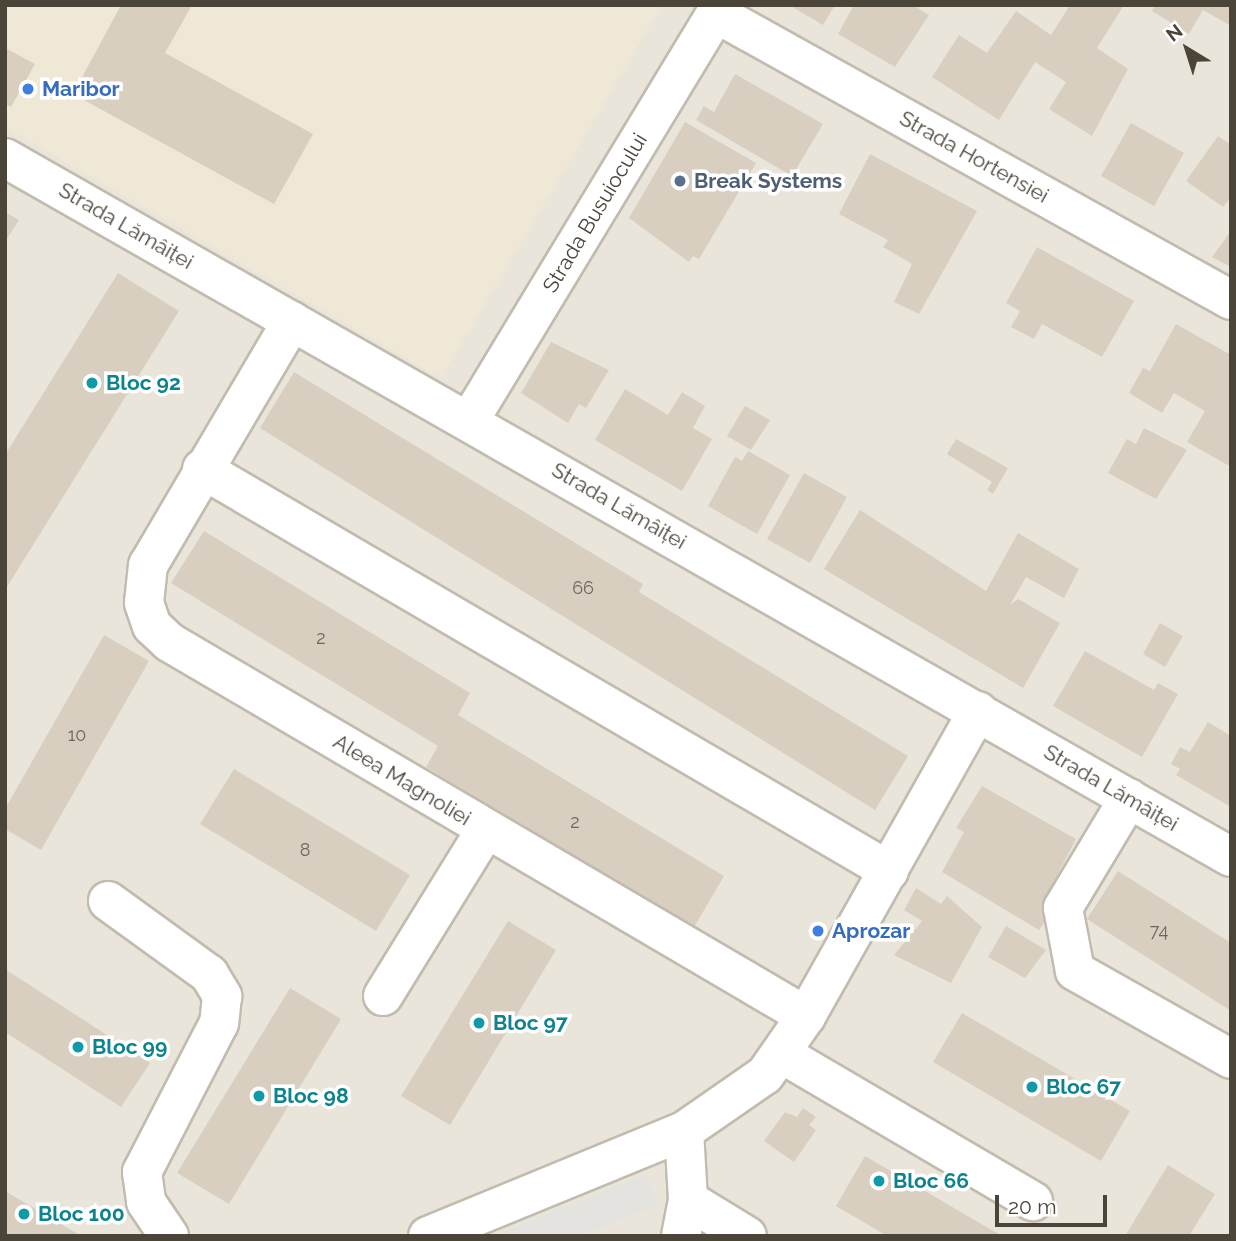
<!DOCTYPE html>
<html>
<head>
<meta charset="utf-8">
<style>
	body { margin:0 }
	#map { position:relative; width:1236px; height:1241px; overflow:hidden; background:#f6f3ec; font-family:Raleway,sans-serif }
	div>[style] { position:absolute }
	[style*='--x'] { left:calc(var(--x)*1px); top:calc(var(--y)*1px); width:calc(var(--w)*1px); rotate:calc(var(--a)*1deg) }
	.residential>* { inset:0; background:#eae5da }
	.education>* { inset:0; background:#efe8d6 }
	.parking>* { inset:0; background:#e5e3e0 }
	.building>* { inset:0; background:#d8cfc1 }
	.roads { filter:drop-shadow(2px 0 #c2bbae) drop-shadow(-2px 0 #c2bbae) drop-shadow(0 2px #c2bbae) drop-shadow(0 -2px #c2bbae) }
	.minor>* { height:38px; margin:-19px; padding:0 19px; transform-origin:19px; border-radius:19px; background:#fff }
	.dots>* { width:19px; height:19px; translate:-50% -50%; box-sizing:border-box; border:4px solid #fff; border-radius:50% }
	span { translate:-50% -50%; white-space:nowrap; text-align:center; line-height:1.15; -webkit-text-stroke:7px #fff; paint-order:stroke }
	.number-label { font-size:18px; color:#6e675b }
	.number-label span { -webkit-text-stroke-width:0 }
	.shop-label { font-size:21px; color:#366cbe; font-weight:700 }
	.left { translate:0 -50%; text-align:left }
	.street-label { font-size:21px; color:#4b4439 }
	.service-label { font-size:21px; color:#4e5e75; font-weight:700 }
	.culture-label { font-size:21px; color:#0d838f; font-weight:700 }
	.frame { position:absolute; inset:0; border:7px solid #4b4439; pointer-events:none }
	.north { position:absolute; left:1152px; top:14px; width:70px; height:70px; -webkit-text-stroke:5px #fff; paint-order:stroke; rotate:322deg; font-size:19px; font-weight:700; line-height:28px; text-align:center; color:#4b4439 }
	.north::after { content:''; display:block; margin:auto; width:24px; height:32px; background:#4b4439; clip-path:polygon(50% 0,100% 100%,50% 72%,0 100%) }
	.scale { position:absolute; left:995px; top:1195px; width:112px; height:32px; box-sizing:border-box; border:4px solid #4b4439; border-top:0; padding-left:9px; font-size:21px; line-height:24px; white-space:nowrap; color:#4b4439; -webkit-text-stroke:5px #fff; paint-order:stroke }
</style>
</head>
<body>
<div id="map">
	<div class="residential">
		<i style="clip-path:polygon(5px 5px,1231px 5px,1231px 1236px,5px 1236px)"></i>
	</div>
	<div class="education">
		<i style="clip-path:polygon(5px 5px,662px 5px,441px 378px,5px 127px)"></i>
	</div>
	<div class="parking">
		<i style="clip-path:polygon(647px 1174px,658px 1205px,581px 1236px,491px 1236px)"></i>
	</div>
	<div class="building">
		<i style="clip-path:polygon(121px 5px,192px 5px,165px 53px,313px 134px,274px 204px,73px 94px)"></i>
		<i style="clip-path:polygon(789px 5px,835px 5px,823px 25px)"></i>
		<i style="clip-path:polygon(854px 5px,913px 5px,929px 15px,895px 67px,838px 34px)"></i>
		<i style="clip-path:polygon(1070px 5px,1124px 5px,1097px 48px,1128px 69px,1092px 136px,1049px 109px,1066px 82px,1035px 62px,999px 120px,932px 77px,959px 35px,987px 53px,1016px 11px,1051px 35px)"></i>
		<i style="clip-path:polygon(1155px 5px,1231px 5px,1231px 26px,1203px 10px,1189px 34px,1152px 11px)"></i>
		<i style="clip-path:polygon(5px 48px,35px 64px,11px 107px,5px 104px)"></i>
		<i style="clip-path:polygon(735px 74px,823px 124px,792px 176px,696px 120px,704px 106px,714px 112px)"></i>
		<i style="clip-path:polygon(685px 122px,756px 163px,699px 259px,693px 256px,689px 262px,629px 218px)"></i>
		<i style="clip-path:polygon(1131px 123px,1184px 153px,1154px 206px,1101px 176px)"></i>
		<i style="clip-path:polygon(1218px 136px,1231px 145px,1231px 197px,1223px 207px,1186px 181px)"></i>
		<i style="clip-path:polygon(870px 154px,977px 211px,919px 314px,894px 302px,912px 264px,883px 247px,888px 240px,839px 214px)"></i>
		<i style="clip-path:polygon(5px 212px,19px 220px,5px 242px)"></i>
		<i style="clip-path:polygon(1231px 231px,1231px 267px,1212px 257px)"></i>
		<i style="clip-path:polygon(1037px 247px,1134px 301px,1102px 357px,1042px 324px,1034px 339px,1011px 327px,1020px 311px,1006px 303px)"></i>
		<i style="clip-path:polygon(118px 273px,179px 311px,5px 590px,5px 455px)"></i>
		<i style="clip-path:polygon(1176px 324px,1231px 355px,1231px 467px,1187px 442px,1205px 411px,1174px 393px,1162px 413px,1129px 393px,1143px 368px,1150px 371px)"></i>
		<i style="clip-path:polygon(551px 342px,609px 370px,586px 408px,579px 404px,568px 423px,521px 393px)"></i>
		<i style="clip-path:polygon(294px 372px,643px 584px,639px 592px,908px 756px,875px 810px,260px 428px)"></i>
		<i style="clip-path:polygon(625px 389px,668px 415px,682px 392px,705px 406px,693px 428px,712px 439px,682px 491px,595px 440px)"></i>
		<i style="clip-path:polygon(745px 406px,770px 420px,751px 450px,727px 436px)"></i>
		<i style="clip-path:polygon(1144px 428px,1187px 450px,1156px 499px,1108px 473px,1127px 439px,1136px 444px)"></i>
		<i style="clip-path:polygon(956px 439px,1008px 468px,993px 494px,987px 490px,992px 482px,947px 454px)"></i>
		<i style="clip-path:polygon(748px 451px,790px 475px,757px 534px,708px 506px,735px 457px,742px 461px)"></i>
		<i style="clip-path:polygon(804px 473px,847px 497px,810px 563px,767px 539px)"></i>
		<i style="clip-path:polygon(860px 510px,986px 591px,1018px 533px,1079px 569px,1064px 598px,1026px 577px,1010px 605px,1018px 599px,1060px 623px,1023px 688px,824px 569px)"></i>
		<i style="clip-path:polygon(204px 531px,470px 693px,458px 715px,724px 876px,693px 929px,426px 767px,438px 746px,171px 583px)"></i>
		<i style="clip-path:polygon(1160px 623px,1183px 636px,1165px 667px,1143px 654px)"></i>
		<i style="clip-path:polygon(104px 635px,149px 661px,41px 850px,5px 829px,5px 809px)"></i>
		<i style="clip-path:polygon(1085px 651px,1154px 690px,1158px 683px,1178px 694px,1142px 757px,1053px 706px)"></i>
		<i style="clip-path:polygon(1208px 722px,1231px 736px,1231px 807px,1176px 775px,1180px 769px,1171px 764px,1180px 747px,1190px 752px)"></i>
		<i style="clip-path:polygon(234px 769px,410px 875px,376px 931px,200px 824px)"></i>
		<i style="clip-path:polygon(982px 786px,1076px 839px,1052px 885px,1065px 891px,1039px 930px,942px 872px,964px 832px,956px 828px)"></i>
		<i style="clip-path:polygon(1118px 871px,1231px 943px,1231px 1011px,1087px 919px)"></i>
		<i style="clip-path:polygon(916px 888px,941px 904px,947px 896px,982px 927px,951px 983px,894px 955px,922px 921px,904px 910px)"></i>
		<i style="clip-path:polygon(508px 921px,556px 950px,450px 1125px,401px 1096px)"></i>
		<i style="clip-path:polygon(1006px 926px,1046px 950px,1025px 978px,988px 957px)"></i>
		<i style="clip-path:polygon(5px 969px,150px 1063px,121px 1107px,5px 1032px)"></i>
		<i style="clip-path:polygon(290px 988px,341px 1019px,229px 1204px,177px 1173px)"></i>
		<i style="clip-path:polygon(962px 1013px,1130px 1111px,1101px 1161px,933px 1062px)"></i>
		<i style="clip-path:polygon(803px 1108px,816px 1117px,809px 1125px,816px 1130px,794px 1162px,764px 1141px,785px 1112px,797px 1117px)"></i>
		<i style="clip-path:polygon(865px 1156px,1002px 1236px,887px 1236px,836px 1206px)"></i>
		<i style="clip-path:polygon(1168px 1165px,1215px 1194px,1189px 1236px,1125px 1236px)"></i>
		<i style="clip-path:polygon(5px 1191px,81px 1236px,5px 1236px)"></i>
	</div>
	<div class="roads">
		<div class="minor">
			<i style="--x:717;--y:14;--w:588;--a:29.09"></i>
			<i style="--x:5;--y:158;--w:1411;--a:29.69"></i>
			<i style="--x:292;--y:321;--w:283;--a:120.5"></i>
			<i style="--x:148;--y:565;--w:38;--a:96"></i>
			<i style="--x:144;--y:603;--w:24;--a:71"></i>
			<i style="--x:152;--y:626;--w:23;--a:43"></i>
			<i style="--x:169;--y:642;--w:739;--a:30.42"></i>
			<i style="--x:469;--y:421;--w:486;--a:-58.8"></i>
			<i style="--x:202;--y:469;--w:796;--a:30.33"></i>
			<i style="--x:1129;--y:798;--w:128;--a:121"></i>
			<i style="--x:1063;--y:908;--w:64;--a:79.2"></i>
			<i style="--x:1075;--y:971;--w:179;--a:29.4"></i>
			<i style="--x:108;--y:901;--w:125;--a:35.9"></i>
			<i style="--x:209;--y:974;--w:26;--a:59"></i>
			<i style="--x:222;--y:996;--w:27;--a:96"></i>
			<i style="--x:219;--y:1023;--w:168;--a:117.3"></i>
			<i style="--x:142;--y:1172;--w:30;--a:82"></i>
			<i style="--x:146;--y:1202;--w:41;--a:55.9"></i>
			<i style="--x:383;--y:996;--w:196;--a:-58.3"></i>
			<i style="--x:782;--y:1054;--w:291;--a:30.4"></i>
			<i style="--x:688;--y:1200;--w:69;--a:31.4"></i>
			<i style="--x:428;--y:1236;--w:277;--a:-22.3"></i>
			<i style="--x:684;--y:1131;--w:98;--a:-34.7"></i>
			<i style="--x:765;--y:1075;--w:72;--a:-55.2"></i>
			<i style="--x:806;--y:1016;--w:350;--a:-60.6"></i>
			<i style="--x:681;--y:1236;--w:37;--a:-79"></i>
			<i style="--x:688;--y:1200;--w:69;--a:-93.3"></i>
		</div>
	</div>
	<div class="dots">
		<i style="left:28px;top:89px;background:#3f7fe0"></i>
		<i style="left:680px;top:181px;background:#5c6f8a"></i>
		<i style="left:92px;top:383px;background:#0f9aa8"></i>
		<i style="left:818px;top:931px;background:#3f7fe0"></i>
		<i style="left:479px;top:1023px;background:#0f9aa8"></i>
		<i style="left:78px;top:1047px;background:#0f9aa8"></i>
		<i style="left:1032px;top:1087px;background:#0f9aa8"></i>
		<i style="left:259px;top:1096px;background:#0f9aa8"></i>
		<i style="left:879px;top:1181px;background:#0f9aa8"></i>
		<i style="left:24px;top:1214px;background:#0f9aa8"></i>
	</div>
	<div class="number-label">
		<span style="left:583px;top:588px">66</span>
		<span style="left:321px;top:638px">2</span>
		<span style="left:77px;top:735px">10</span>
		<span style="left:575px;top:822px">2</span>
		<span style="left:305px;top:850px">8</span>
		<span style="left:1159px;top:931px">74</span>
	</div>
	<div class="shop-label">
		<span class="left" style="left:42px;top:89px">Maribor</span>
		<span class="left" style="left:832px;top:931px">Aprozar</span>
	</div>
	<div class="street-label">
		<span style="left:974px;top:157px;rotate:29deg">Strada Hortensiei</span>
		<span style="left:595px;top:213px;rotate:-59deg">Strada Busuiocului</span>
		<span style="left:126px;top:226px;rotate:30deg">Strada Lămâiței</span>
		<span style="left:619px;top:506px;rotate:30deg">Strada Lămâiței</span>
		<span style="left:402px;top:780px;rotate:31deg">Aleea Magnoliei</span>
		<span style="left:1111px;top:788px;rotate:30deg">Strada Lămâiței</span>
	</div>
	<div class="service-label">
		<span class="left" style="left:694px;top:181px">Break Systems</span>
	</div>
	<div class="culture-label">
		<span class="left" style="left:106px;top:383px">Bloc 92</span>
		<span class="left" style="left:493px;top:1023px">Bloc 97</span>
		<span class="left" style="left:92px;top:1047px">Bloc 99</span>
		<span class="left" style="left:1046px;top:1087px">Bloc 67</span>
		<span class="left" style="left:273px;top:1096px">Bloc 98</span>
		<span class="left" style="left:893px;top:1181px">Bloc 66</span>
		<span class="left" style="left:38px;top:1214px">Bloc 100</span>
	</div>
	<div class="frame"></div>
	<div class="north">N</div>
	<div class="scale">20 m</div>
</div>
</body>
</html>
